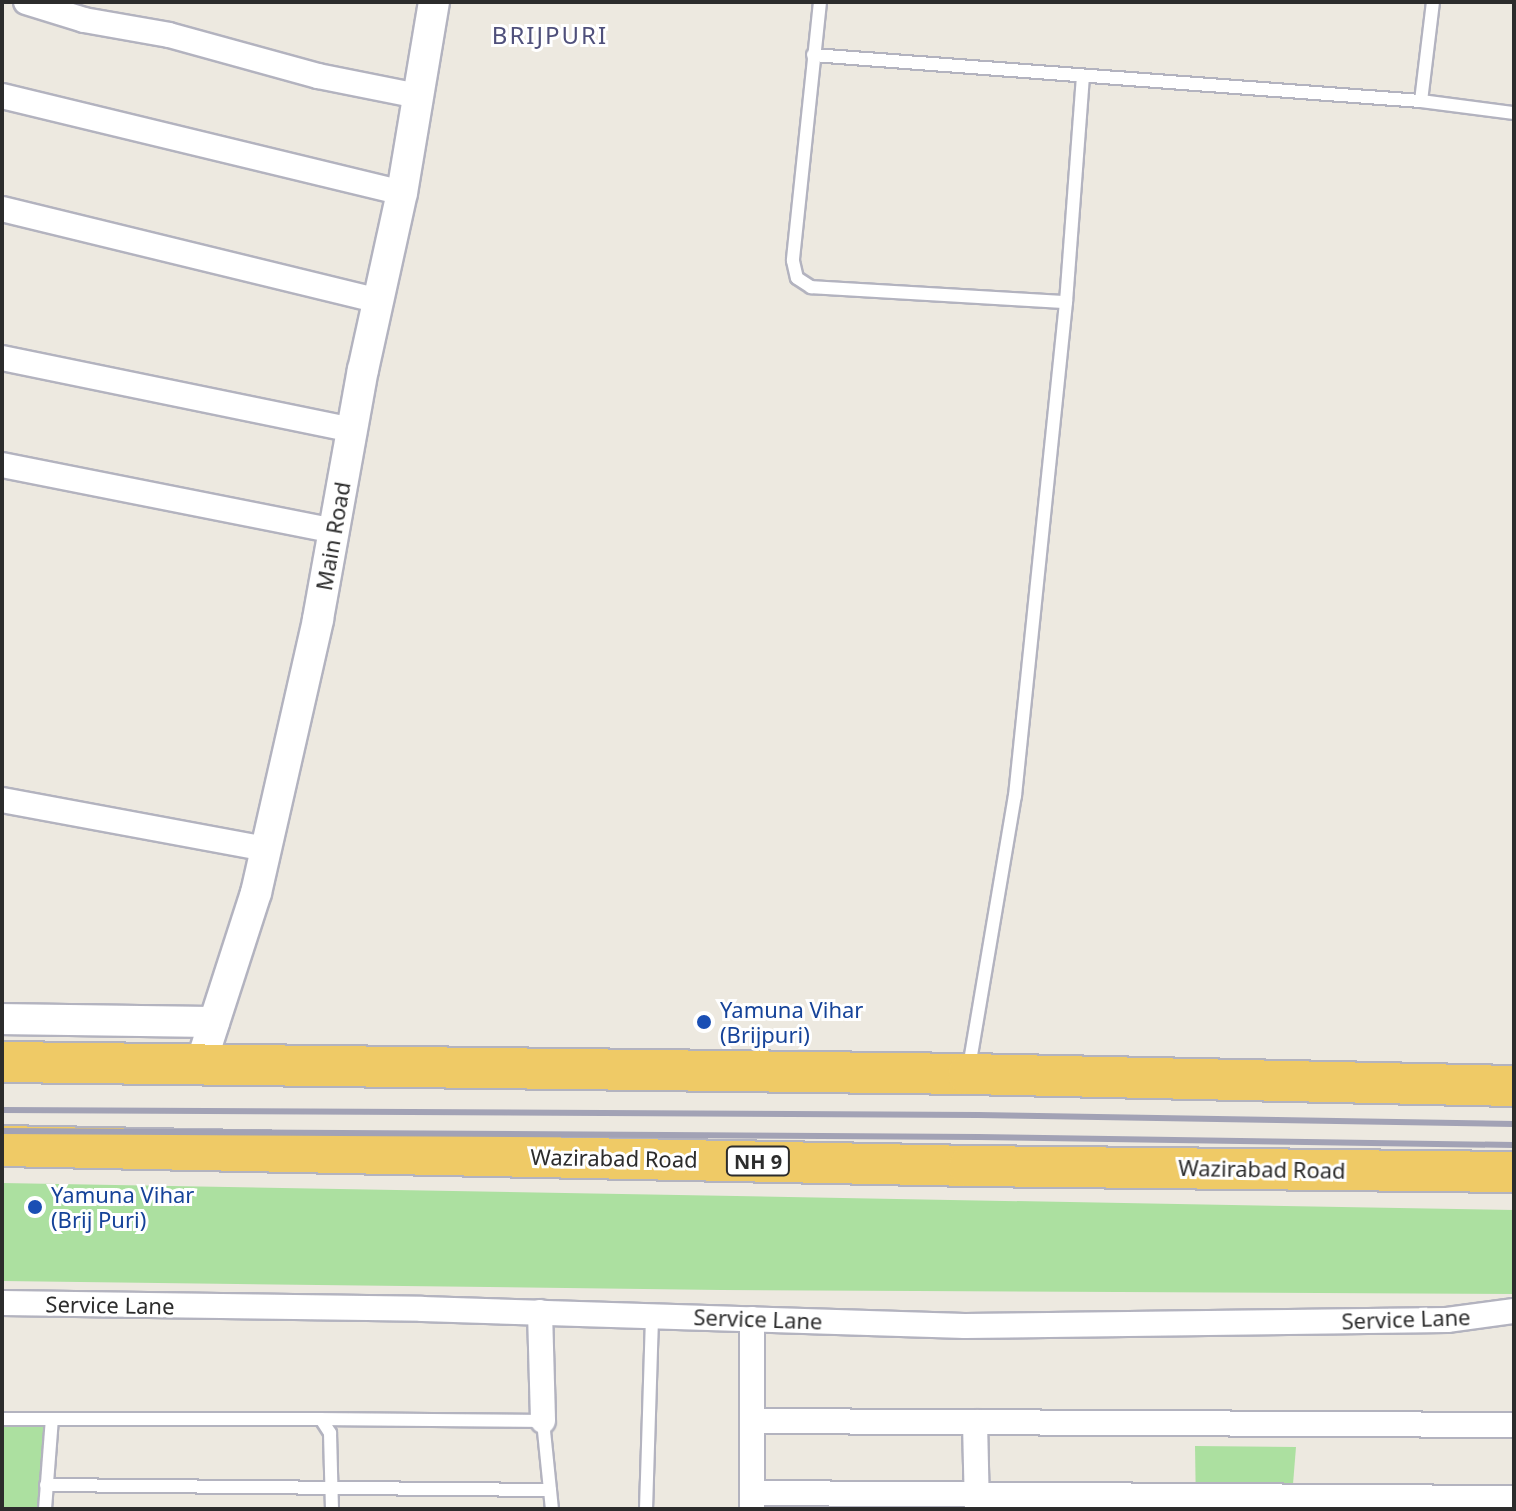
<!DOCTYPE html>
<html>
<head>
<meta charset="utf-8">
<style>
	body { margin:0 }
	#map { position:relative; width:1516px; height:1511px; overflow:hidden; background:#ede9e0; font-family:"Noto Sans",sans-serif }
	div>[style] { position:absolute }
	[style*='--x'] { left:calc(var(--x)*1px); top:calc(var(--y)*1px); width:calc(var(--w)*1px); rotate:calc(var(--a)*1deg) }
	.green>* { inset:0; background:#ace0a0 }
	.roads { filter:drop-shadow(2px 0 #b3b3bf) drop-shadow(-2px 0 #b3b3bf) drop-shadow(0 2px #b3b3bf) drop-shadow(0 -2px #b3b3bf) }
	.service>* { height:12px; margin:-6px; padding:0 6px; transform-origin:6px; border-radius:6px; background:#fff }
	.minor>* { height:24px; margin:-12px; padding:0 12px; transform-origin:12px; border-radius:12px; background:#fff }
	.tertiary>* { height:30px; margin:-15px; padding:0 15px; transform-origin:15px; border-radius:15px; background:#fff }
	.trunk>* { height:40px; margin:-20px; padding:0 20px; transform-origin:20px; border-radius:20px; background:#efca66 }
	.rail>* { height:6px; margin:-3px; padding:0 3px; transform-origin:3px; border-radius:3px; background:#a2a2b5 }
	.dots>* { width:22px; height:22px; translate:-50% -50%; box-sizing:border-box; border:4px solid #fff; border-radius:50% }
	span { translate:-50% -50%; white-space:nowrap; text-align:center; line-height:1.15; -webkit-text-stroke:6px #fff; paint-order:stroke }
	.shield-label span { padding:2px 6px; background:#fff; border:2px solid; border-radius:6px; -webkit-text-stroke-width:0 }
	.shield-label { font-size:20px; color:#2c2c2c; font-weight:700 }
	.street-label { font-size:22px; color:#2c2c2c }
	.transit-label { font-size:22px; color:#164399 }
	.left { translate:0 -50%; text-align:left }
	.neighbourhood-label { font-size:24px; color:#4f507b; letter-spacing:2px }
	.frame { position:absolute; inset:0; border:4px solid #2c2c2c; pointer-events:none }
</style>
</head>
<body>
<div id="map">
	<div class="green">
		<i style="clip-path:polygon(2px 1183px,1514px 1210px,1514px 1294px,721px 1290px,2px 1281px)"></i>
		<i style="clip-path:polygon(2px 1419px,52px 1419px,48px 1509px,2px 1509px)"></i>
		<i style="clip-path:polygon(1195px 1446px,1296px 1447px,1291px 1509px,1196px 1509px)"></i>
	</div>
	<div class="roads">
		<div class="service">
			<i style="--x:820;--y:2;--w:260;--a:96"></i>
			<i style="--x:793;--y:261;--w:17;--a:77"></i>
			<i style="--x:797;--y:278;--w:17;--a:33"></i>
			<i style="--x:811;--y:287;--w:255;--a:3.4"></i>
			<i style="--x:813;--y:55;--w:610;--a:4.33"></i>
			<i style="--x:1421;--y:101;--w:94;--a:7.4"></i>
			<i style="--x:1421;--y:101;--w:100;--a:-83.1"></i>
			<i style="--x:969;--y:1067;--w:275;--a:-80.4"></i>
			<i style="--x:1015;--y:796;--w:497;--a:-84.1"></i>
			<i style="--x:1066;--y:302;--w:226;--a:-85.7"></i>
			<i style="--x:2;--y:1419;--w:319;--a:0"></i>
			<i style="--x:321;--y:1419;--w:17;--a:57"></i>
			<i style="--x:330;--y:1433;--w:76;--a:88.5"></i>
			<i style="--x:321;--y:1419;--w:222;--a:0.5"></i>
			<i style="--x:543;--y:1421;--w:88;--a:84.2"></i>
			<i style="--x:46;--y:1485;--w:504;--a:0.57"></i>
			<i style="--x:45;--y:1509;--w:90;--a:-85.6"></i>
			<i style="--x:646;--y:1509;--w:193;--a:-88.2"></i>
		</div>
		<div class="minor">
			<i style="--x:26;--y:2;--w:61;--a:17.2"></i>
			<i style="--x:84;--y:20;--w:86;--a:10"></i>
			<i style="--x:169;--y:35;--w:155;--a:15.4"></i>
			<i style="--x:318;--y:76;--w:102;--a:11.3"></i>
			<i style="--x:2;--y:96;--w:412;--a:13.6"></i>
			<i style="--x:2;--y:209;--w:388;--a:13.7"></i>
			<i style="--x:2;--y:358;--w:358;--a:11.6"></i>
			<i style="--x:2;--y:465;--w:338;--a:11.2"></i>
			<i style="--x:2;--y:800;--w:269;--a:10.5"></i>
			<i style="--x:2;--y:1303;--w:420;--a:0.8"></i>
			<i style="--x:422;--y:1309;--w:543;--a:1.79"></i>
			<i style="--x:965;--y:1326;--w:482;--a:-0.7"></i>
			<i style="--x:1447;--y:1320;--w:68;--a:-7.7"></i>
			<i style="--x:540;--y:1312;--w:109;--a:88.4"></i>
			<i style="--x:752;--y:1319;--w:190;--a:90"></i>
			<i style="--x:752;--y:1421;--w:762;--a:0.3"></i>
			<i style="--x:975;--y:1422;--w:87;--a:88.7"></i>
			<i style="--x:752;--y:1493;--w:762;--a:0.38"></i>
		</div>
		<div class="tertiary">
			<i style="--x:2;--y:1019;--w:212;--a:0.8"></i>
			<i style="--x:201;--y:1063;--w:179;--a:-72.1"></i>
			<i style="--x:256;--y:893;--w:281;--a:-77.2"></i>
			<i style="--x:318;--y:619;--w:253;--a:-79.8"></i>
			<i style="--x:363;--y:370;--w:181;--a:-77.6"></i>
			<i style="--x:402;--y:193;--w:194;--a:-80.5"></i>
		</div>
		<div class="trunk">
			<i style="--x:2;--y:1062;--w:966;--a:0.71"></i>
			<i style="--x:968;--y:1074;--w:546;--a:1.26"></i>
			<i style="--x:2;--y:1146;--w:967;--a:1.18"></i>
			<i style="--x:969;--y:1166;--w:545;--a:0.63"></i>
		</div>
	</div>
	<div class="rail">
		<i style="--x:2;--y:1110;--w:976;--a:0.29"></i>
		<i style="--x:978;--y:1115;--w:536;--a:0.96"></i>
		<i style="--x:2;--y:1131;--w:976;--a:0.35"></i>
		<i style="--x:978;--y:1137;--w:536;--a:0.86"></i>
	</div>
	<div class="dots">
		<i style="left:704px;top:1022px;background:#1a4fb4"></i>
		<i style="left:35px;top:1207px;background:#1a4fb4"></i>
	</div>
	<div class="shield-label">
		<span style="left:758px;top:1161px">NH 9</span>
	</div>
	<div class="street-label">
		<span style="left:333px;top:536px;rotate:-80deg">Main Road</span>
		<span style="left:614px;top:1158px;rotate:1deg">Wazirabad Road</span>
		<span style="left:1262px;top:1169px;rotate:1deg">Wazirabad Road</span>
		<span style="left:110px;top:1305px;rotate:1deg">Service Lane</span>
		<span style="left:758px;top:1319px;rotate:2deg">Service Lane</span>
		<span style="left:1406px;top:1319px;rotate:-2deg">Service Lane</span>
	</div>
	<div class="transit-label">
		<span class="left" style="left:720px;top:1022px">Yamuna Vihar<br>(Brijpuri)</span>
		<span class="left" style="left:51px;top:1207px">Yamuna Vihar<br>(Brij Puri)</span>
	</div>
	<div class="neighbourhood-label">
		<span style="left:550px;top:35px">BRIJPURI</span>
	</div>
	<div class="frame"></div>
</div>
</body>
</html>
